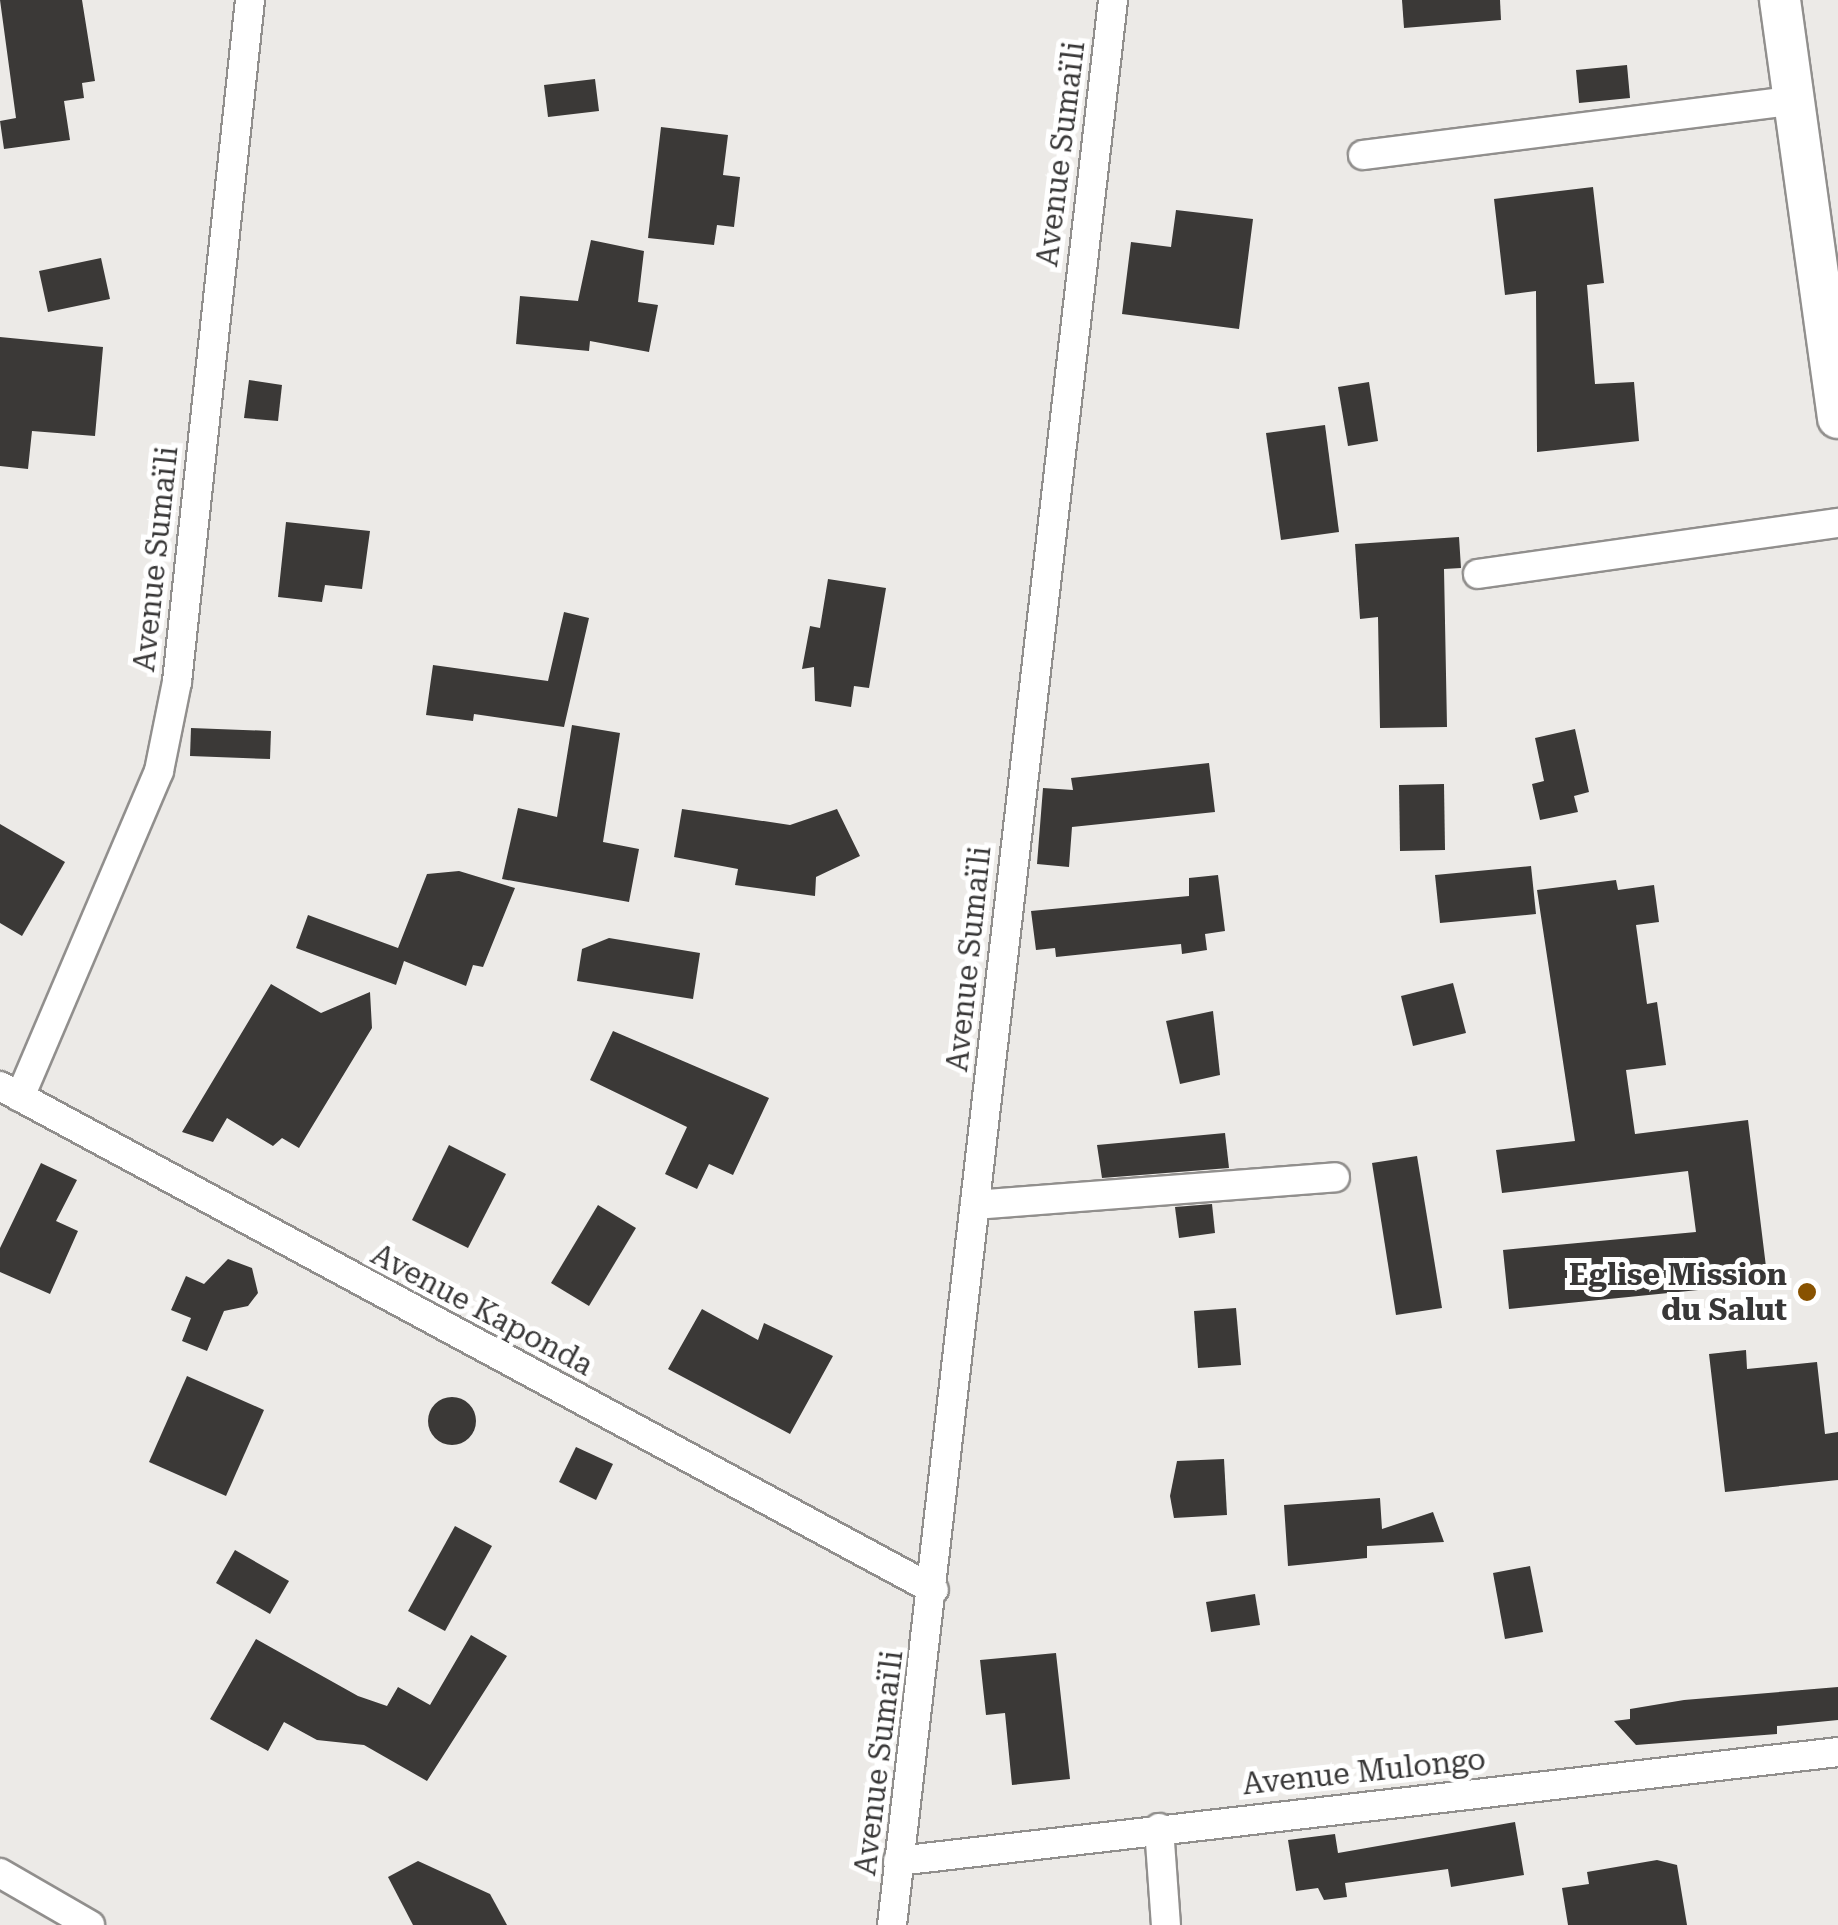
<!DOCTYPE html>
<html>
<head>
<meta charset="utf-8">
<style>
	body { margin:0 }
	#map { position:relative; width:1838px; height:1925px; overflow:hidden; background:#eceae7; font-family:"Roboto Serif",serif }
	div>[style] { position:absolute }
	[style*='--x'] { left:calc(var(--x)*1px); top:calc(var(--y)*1px); width:calc(var(--w)*1px); rotate:calc(var(--a)*1deg) }
	.building>* { inset:0; background:#3b3937 }
	.round { border-radius:50% }
	.roads { filter:drop-shadow(2px 0 #918f8d) drop-shadow(-2px 0 #918f8d) drop-shadow(0 2px #918f8d) drop-shadow(0 -2px #918f8d) }
	.minor>* { height:28px; margin:-14px; padding:0 14px; transform-origin:14px; border-radius:14px; background:#fff }
	.secondary>* { height:40px; margin:-20px; padding:0 20px; transform-origin:20px; border-radius:20px; background:#fff }
	.dots>* { width:28px; height:28px; translate:-50% -50%; box-sizing:border-box; border:5px solid #fff; border-radius:50% }
	span { translate:-50% -50%; white-space:nowrap; text-align:center; line-height:1.15; -webkit-text-stroke:10px #fff; paint-order:stroke }
	.street-label { font-size:30px; color:#383737 }
	.poi-label { font-size:30px; color:#383737; font-weight:700 }
	.right { translate:-100% -50%; text-align:right }
</style>
</head>
<body>
<div id="map">
	<div class="building">
		<i style="clip-path:polygon(0 0,82px 0,95px 81px,82px 83px,84px 98px,64px 101px,70px 140px,4px 149px,0 121px,16px 118px)"></i>
		<i style="clip-path:polygon(1402px 0,1500px 0,1501px 20px,1404px 28px)"></i>
		<i style="clip-path:polygon(1627px 65px,1630px 98px,1579px 103px,1576px 70px)"></i>
		<i style="clip-path:polygon(595px 79px,599px 111px,548px 117px,544px 85px)"></i>
		<i style="clip-path:polygon(661px 127px,728px 135px,723px 175px,740px 177px,734px 227px,717px 225px,714px 245px,648px 238px)"></i>
		<i style="clip-path:polygon(1593px 187px,1604px 283px,1587px 285px,1595px 384px,1634px 382px,1639px 441px,1537px 452px,1536px 291px,1505px 295px,1494px 199px)"></i>
		<i style="clip-path:polygon(1176px 210px,1253px 219px,1239px 329px,1122px 314px,1131px 242px,1171px 247px)"></i>
		<i style="clip-path:polygon(591px 240px,644px 251px,638px 302px,658px 305px,649px 352px,590px 341px,589px 351px,516px 344px,520px 296px,578px 301px)"></i>
		<i style="clip-path:polygon(101px 258px,110px 299px,48px 312px,39px 271px)"></i>
		<i style="clip-path:polygon(0 337px,103px 347px,95px 436px,32px 431px,28px 469px,0 466px)"></i>
		<i style="clip-path:polygon(249px 380px,282px 385px,278px 421px,244px 418px)"></i>
		<i style="clip-path:polygon(1369px 382px,1378px 441px,1348px 446px,1338px 387px)"></i>
		<i style="clip-path:polygon(1325px 425px,1339px 532px,1281px 540px,1266px 433px)"></i>
		<i style="clip-path:polygon(286px 522px,370px 531px,362px 589px,325px 585px,322px 602px,278px 597px)"></i>
		<i style="clip-path:polygon(1459px 537px,1461px 568px,1444px 569px,1447px 727px,1380px 728px,1378px 617px,1360px 619px,1355px 544px)"></i>
		<i style="clip-path:polygon(828px 579px,886px 588px,869px 688px,854px 686px,851px 707px,815px 701px,814px 667px,802px 669px,810px 626px,820px 628px)"></i>
		<i style="clip-path:polygon(564px 612px,589px 618px,564px 727px,474px 714px,473px 721px,426px 715px,433px 665px,548px 681px)"></i>
		<i style="clip-path:polygon(572px 725px,620px 733px,603px 842px,639px 849px,629px 902px,502px 879px,518px 808px,557px 817px)"></i>
		<i style="clip-path:polygon(191px 728px,271px 731px,270px 759px,190px 756px)"></i>
		<i style="clip-path:polygon(1575px 729px,1589px 792px,1574px 796px,1578px 812px,1540px 820px,1532px 784px,1544px 781px,1535px 738px)"></i>
		<i style="clip-path:polygon(1209px 763px,1215px 812px,1072px 827px,1069px 867px,1037px 864px,1043px 788px,1073px 790px,1071px 778px)"></i>
		<i style="clip-path:polygon(1444px 784px,1445px 850px,1400px 851px,1399px 785px)"></i>
		<i style="clip-path:polygon(682px 809px,790px 825px,837px 809px,860px 856px,816px 877px,815px 896px,735px 885px,738px 869px,674px 857px)"></i>
		<i style="clip-path:polygon(0 824px,65px 862px,22px 936px,0 923px)"></i>
		<i style="clip-path:polygon(1531px 866px,1536px 914px,1440px 923px,1435px 875px)"></i>
		<i style="clip-path:polygon(459px 871px,515px 888px,483px 967px,473px 965px,466px 986px,404px 961px,396px 985px,296px 948px,308px 915px,398px 948px,427px 874px)"></i>
		<i style="clip-path:polygon(1218px 875px,1225px 931px,1205px 934px,1207px 950px,1182px 954px,1181px 944px,1056px 957px,1055px 948px,1036px 950px,1031px 911px,1189px 896px,1189px 878px)"></i>
		<i style="clip-path:polygon(1616px 880px,1618px 890px,1654px 885px,1659px 922px,1636px 925px,1647px 1004px,1657px 1002px,1666px 1065px,1626px 1070px,1635px 1134px,1748px 1120px,1768px 1283px,1509px 1309px,1503px 1250px,1696px 1232px,1688px 1171px,1502px 1193px,1496px 1150px,1575px 1141px,1537px 890px)"></i>
		<i style="clip-path:polygon(609px 938px,700px 953px,693px 999px,577px 981px,582px 949px)"></i>
		<i style="clip-path:polygon(1453px 983px,1466px 1033px,1413px 1046px,1401px 996px)"></i>
		<i style="clip-path:polygon(271px 984px,321px 1013px,370px 992px,372px 1028px,299px 1148px,282px 1138px,273px 1146px,227px 1118px,213px 1142px,182px 1132px)"></i>
		<i style="clip-path:polygon(1213px 1011px,1220px 1075px,1180px 1084px,1166px 1021px)"></i>
		<i style="clip-path:polygon(613px 1031px,769px 1098px,733px 1175px,709px 1164px,697px 1189px,665px 1174px,687px 1127px,590px 1080px)"></i>
		<i style="clip-path:polygon(1225px 1133px,1229px 1168px,1102px 1178px,1097px 1145px)"></i>
		<i style="clip-path:polygon(449px 1145px,506px 1174px,468px 1248px,412px 1220px)"></i>
		<i style="clip-path:polygon(1417px 1156px,1442px 1308px,1396px 1315px,1372px 1163px)"></i>
		<i style="clip-path:polygon(41px 1163px,77px 1180px,56px 1221px,78px 1231px,50px 1294px,0 1272px,0 1248px)"></i>
		<i style="clip-path:polygon(1212px 1204px,1215px 1233px,1179px 1238px,1175px 1207px)"></i>
		<i style="clip-path:polygon(598px 1205px,636px 1228px,589px 1306px,551px 1283px)"></i>
		<i style="clip-path:polygon(228px 1259px,252px 1268px,258px 1293px,248px 1306px,224px 1311px,207px 1351px,182px 1341px,191px 1318px,171px 1310px,186px 1276px,204px 1284px)"></i>
		<i style="clip-path:polygon(1236px 1308px,1241px 1365px,1198px 1368px,1194px 1311px)"></i>
		<i style="clip-path:polygon(702px 1309px,758px 1340px,764px 1323px,833px 1356px,790px 1434px,668px 1369px)"></i>
		<i style="clip-path:polygon(1746px 1350px,1747px 1369px,1817px 1362px,1825px 1434px,1838px 1432px,1838px 1480px,1725px 1492px,1709px 1354px)"></i>
		<i style="clip-path:polygon(187px 1376px,264px 1410px,226px 1496px,149px 1462px)"></i>
		<i class="round" style="left:428px;top:1397px;width:48px;height:48px"></i>
		<i style="clip-path:polygon(576px 1447px,613px 1464px,596px 1500px,559px 1482px)"></i>
		<i style="clip-path:polygon(1224px 1459px,1227px 1515px,1174px 1518px,1170px 1496px,1177px 1461px)"></i>
		<i style="clip-path:polygon(1380px 1498px,1382px 1529px,1433px 1512px,1444px 1542px,1367px 1546px,1367px 1558px,1288px 1566px,1284px 1505px)"></i>
		<i style="clip-path:polygon(455px 1526px,492px 1546px,445px 1631px,408px 1611px)"></i>
		<i style="clip-path:polygon(235px 1550px,289px 1581px,270px 1614px,216px 1583px)"></i>
		<i style="clip-path:polygon(1530px 1566px,1543px 1632px,1505px 1639px,1493px 1573px)"></i>
		<i style="clip-path:polygon(1255px 1594px,1260px 1625px,1211px 1632px,1206px 1602px)"></i>
		<i style="clip-path:polygon(471px 1635px,507px 1656px,427px 1781px,364px 1745px,317px 1740px,284px 1722px,268px 1751px,210px 1719px,256px 1639px,358px 1696px,387px 1706px,398px 1687px,430px 1705px)"></i>
		<i style="clip-path:polygon(1056px 1653px,1070px 1779px,1012px 1785px,1005px 1713px,986px 1715px,980px 1660px)"></i>
		<i style="clip-path:polygon(1838px 1687px,1838px 1720px,1777px 1726px,1777px 1734px,1636px 1745px,1614px 1721px,1630px 1719px,1630px 1709px,1684px 1700px)"></i>
		<i style="clip-path:polygon(1515px 1822px,1524px 1875px,1451px 1887px,1448px 1869px,1345px 1883px,1347px 1897px,1324px 1900px,1318px 1888px,1296px 1891px,1288px 1840px,1335px 1834px,1338px 1853px)"></i>
		<i style="clip-path:polygon(1657px 1860px,1677px 1865px,1687px 1925px,1568px 1925px,1562px 1888px,1589px 1884px,1587px 1872px)"></i>
		<i style="clip-path:polygon(418px 1861px,490px 1894px,507px 1925px,413px 1925px,388px 1877px)"></i>
	</div>
	<div class="roads">
		<div class="minor">
			<i style="--x:1363;--y:155;--w:433;--a:-7.2"></i>
			<i style="--x:1478;--y:574;--w:364;--a:-8.1"></i>
			<i style="--x:0;--y:1086;--w:1061;--a:28.35"></i>
			<i style="--x:20;--y:1097;--w:354;--a:-66.9"></i>
			<i style="--x:159;--y:771;--w:91;--a:-78.6"></i>
			<i style="--x:177;--y:682;--w:686;--a:-83.89"></i>
			<i style="--x:975;--y:1205;--w:361;--a:-4.4"></i>
			<i style="--x:1159;--y:1828;--w:97;--a:85.9"></i>
			<i style="--x:898;--y:1861;--w:946;--a:-6.61"></i>
			<i style="--x:0;--y:1873;--w:104;--a:30"></i>
			<i style="--x:892;--y:1925;--w:1938;--a:-83.45"></i>
		</div>
		<div class="secondary">
			<i style="--x:1780;--y:0;--w:422;--a:82.1"></i>
		</div>
	</div>
	<div class="dots">
		<i style="left:1807px;top:1292px;background:#885200"></i>
	</div>
	<div class="street-label">
		<span style="left:1061px;top:154px;rotate:-83deg">Avenue Sumaïli</span>
		<span style="left:156px;top:559px;rotate:-84deg">Avenue Sumaïli</span>
		<span style="left:969px;top:959px;rotate:-84deg">Avenue Sumaïli</span>
		<span style="left:482px;top:1310px;rotate:28deg">Avenue Kaponda</span>
		<span style="left:879px;top:1763px;rotate:-83deg">Avenue Sumaïli</span>
		<span style="left:1364px;top:1772px;rotate:-6deg">Avenue Mulongo</span>
	</div>
	<div class="poi-label">
		<span class="right" style="left:1787px;top:1292px">Eglise Mission<br>du Salut</span>
	</div>
</div>
</body>
</html>
